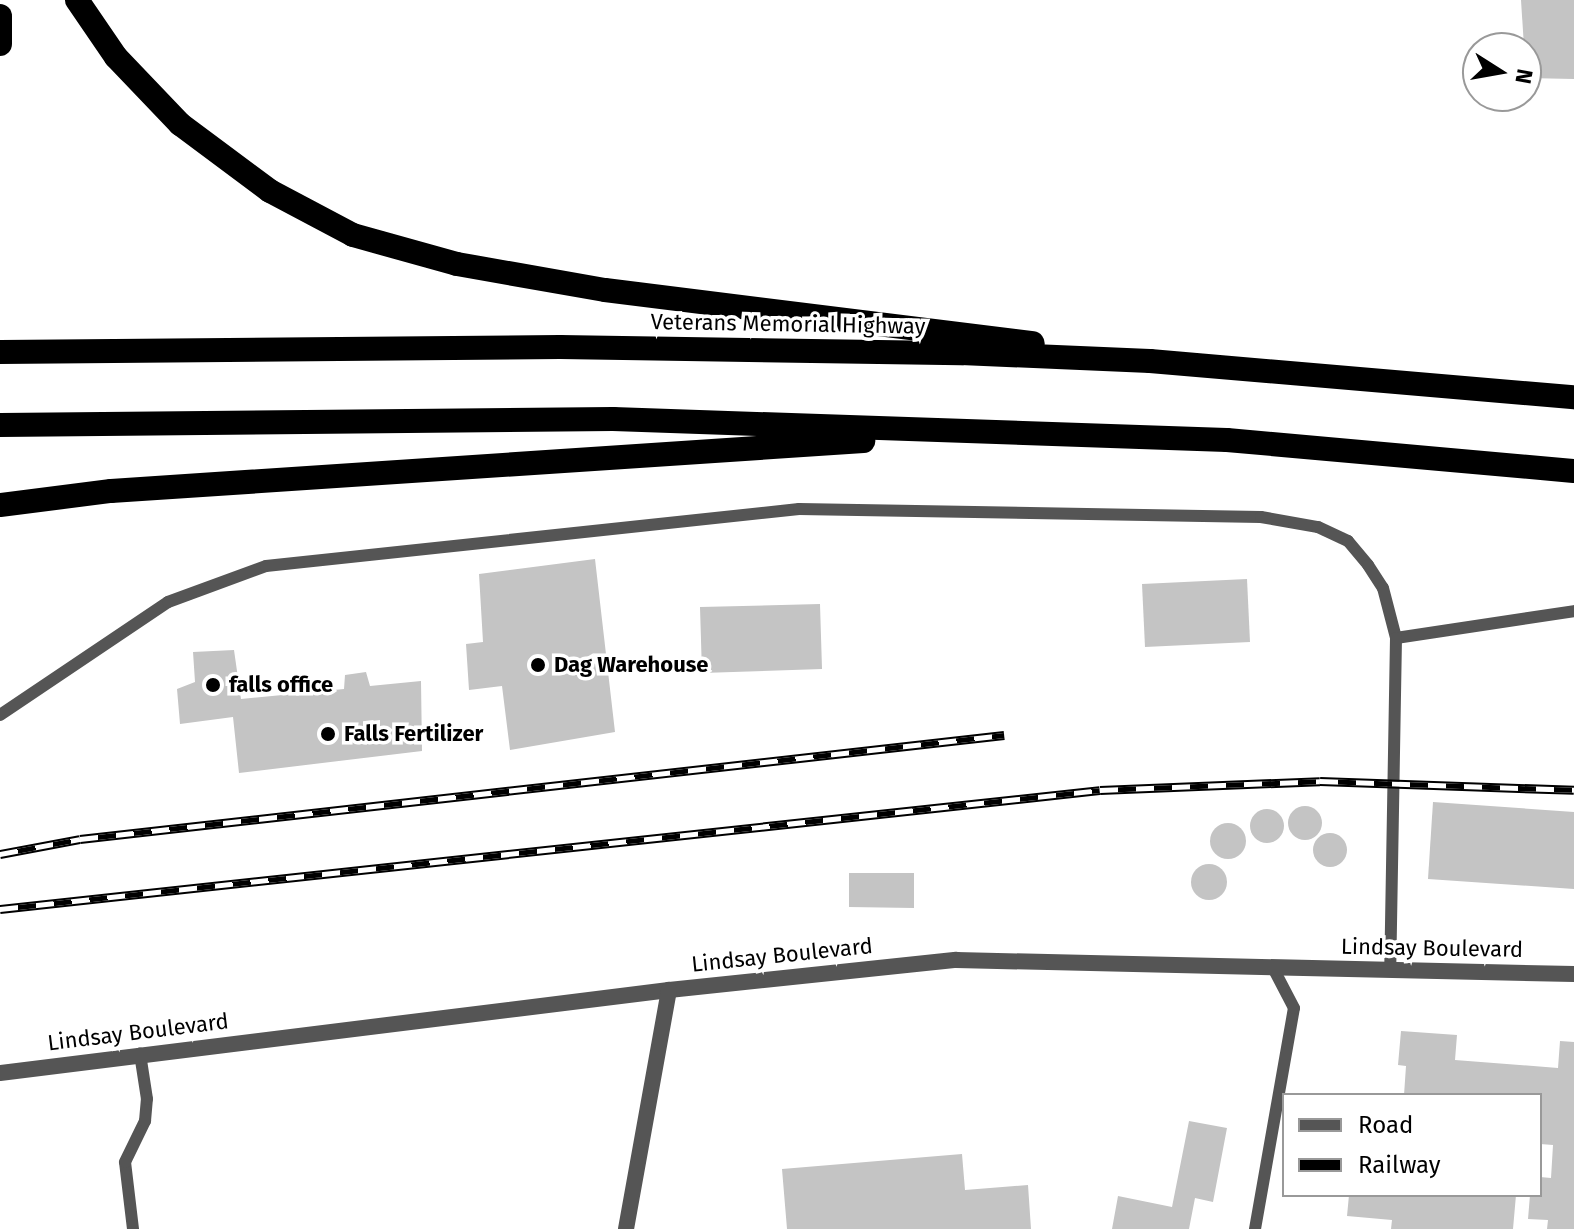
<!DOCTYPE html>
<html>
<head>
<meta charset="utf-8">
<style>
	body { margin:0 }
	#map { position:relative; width:1574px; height:1229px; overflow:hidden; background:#fff; font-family:"Fira Sans",sans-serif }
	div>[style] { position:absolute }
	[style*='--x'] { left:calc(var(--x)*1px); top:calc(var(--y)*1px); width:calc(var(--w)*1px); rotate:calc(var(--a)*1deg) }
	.building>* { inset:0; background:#c4c4c4 }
	.round { border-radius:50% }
	.service>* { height:12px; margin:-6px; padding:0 6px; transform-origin:6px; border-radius:6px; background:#555 }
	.tertiary>* { height:16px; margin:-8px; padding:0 8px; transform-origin:8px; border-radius:8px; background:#555 }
	.motorway>* { height:24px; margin:-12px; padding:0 12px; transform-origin:12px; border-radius:12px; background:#000 }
	.rail>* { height:9px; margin-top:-4.5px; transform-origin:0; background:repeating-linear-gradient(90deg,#fff 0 18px,#000 0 36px); box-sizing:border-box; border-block:2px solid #000 }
	.dots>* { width:22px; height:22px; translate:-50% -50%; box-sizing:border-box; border:4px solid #fff; border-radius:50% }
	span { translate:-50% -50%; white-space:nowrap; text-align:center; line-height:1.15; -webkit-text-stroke:7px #fff; paint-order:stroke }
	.street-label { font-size:22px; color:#000 }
	.poi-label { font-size:22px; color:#000; font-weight:700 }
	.left { translate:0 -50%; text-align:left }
	.legend { position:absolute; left:1282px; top:1093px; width:260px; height:104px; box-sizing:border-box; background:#fff; border:2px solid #999; margin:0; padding:10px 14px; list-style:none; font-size:24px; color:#000 }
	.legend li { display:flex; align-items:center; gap:16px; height:40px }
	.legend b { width:40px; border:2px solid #999 }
	.north { position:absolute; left:1462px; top:32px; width:80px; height:80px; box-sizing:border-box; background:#fff; border:2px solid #999; border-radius:50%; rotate:101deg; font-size:22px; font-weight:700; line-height:32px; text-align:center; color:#000 }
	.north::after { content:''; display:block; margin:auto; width:28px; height:36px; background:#000; clip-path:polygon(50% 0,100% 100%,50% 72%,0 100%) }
</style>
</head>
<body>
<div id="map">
	<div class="building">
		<i style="clip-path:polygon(1521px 0,1574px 0,1574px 79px,1526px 78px)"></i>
		<i style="clip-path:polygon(595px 559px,615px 732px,510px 750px,502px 686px,469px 690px,466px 644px,483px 642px,479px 574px)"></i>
		<i style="clip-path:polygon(1247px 579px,1250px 642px,1145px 647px,1142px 584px)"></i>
		<i style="clip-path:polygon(820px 604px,822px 669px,702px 673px,700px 607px)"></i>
		<i style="clip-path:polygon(234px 650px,241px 699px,344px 689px,345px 675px,366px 672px,370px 686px,421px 681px,422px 751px,239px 773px,233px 717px,180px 724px,177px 689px,195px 682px,193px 652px)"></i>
		<i style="clip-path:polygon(1433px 802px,1574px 812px,1574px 889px,1428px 879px)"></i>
		<i class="round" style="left:1288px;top:806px;width:34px;height:34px"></i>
		<i class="round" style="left:1250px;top:809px;width:34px;height:34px"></i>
		<i class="round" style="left:1210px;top:823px;width:36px;height:36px"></i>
		<i class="round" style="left:1313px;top:833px;width:34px;height:34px"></i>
		<i class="round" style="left:1191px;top:864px;width:36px;height:36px"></i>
		<i style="clip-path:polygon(849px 873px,914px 873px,914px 908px,849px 907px)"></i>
		<i style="clip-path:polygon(1401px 1031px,1457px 1035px,1455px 1060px,1558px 1068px,1560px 1041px,1574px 1042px,1574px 1229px,1547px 1229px,1548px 1220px,1528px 1219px,1530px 1195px,1540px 1195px,1540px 1177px,1551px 1178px,1553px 1145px,1540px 1144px,1540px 1095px,1404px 1095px,1406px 1066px,1398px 1065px)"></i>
		<i style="clip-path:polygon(1189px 1121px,1227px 1128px,1213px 1202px,1195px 1198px,1189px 1229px,1112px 1229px,1118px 1196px,1172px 1207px)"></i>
		<i style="clip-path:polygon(962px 1154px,965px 1190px,1028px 1185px,1031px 1229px,787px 1229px,782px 1169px)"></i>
		<i style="clip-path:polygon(1349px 1195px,1516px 1195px,1513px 1229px,1391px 1229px,1392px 1220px,1347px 1216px)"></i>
	</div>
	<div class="service">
		<i style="--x:1396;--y:638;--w:180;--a:-8.6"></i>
		<i style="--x:0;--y:715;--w:202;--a:-33.9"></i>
		<i style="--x:168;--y:602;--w:104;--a:-20.2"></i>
		<i style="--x:266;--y:566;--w:536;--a:-6.1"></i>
		<i style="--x:799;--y:509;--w:462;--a:1"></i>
		<i style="--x:1261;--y:517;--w:58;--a:10"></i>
		<i style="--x:1318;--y:527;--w:33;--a:25"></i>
		<i style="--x:1348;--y:541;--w:31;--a:50"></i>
		<i style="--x:1368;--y:565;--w:27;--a:57"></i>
		<i style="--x:1383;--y:588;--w:52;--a:75.4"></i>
		<i style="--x:1396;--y:638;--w:331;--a:91"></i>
		<i style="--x:133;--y:1229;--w:67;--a:-96.8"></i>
		<i style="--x:125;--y:1162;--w:46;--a:-64"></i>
		<i style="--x:145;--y:1121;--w:22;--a:-85"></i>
		<i style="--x:147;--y:1099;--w:46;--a:-98.8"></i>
		<i style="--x:1255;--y:1229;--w:224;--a:-80"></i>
		<i style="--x:1294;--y:1008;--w:47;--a:-117.6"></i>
	</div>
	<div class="tertiary">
		<i style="--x:0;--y:1073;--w:674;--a:-7.07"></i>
		<i style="--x:669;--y:990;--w:289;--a:-6"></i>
		<i style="--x:956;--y:960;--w:618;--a:1.3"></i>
		<i style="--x:626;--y:1229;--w:243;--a:-79.8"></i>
	</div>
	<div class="motorway">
		<i style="--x:77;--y:0;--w:69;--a:55.6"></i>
		<i style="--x:116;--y:57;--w:93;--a:46.3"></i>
		<i style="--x:180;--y:124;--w:112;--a:36.7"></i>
		<i style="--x:270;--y:191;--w:94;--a:27.9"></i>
		<i style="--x:353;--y:235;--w:108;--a:15.6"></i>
		<i style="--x:457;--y:264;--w:150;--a:10"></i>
		<i style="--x:605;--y:290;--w:431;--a:7.1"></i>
		<i style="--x:0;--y:16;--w:28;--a:90"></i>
		<i style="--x:0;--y:352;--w:560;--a:-0.51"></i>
		<i style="--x:560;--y:347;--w:401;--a:0.9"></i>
		<i style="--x:961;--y:353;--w:189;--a:2.4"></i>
		<i style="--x:1150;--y:361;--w:426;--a:4.9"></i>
		<i style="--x:0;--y:425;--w:613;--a:-0.56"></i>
		<i style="--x:613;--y:419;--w:614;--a:1.96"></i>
		<i style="--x:1227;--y:440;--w:348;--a:5.1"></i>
		<i style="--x:0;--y:505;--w:112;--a:-7.2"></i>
		<i style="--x:111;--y:491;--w:754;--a:-3.8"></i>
	</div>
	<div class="rail">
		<i style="--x:0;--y:854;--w:81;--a:-10.6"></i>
		<i style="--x:80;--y:839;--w:930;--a:-6.42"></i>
		<i style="--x:0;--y:909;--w:1106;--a:-6.17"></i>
		<i style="--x:1100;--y:790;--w:220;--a:-2.3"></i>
		<i style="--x:1320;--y:781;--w:254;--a:2"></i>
	</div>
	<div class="dots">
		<i style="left:538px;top:665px;background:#000"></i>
		<i style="left:213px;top:685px;background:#000"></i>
		<i style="left:328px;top:734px;background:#000"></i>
	</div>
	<div class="street-label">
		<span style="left:788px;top:324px;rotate:1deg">Veterans Memorial Highway</span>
		<span style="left:1432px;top:948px;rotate:1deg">Lindsay Boulevard</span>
		<span style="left:782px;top:955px;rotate:-6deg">Lindsay Boulevard</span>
		<span style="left:138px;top:1032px;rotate:-7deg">Lindsay Boulevard</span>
	</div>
	<div class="poi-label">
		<span class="left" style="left:554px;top:665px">Dag Warehouse</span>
		<span class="left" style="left:229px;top:685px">falls office</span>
		<span class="left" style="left:344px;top:734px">Falls Fertilizer</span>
	</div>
	<ul class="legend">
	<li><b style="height:10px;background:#555"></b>Road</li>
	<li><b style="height:10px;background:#000"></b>Railway</li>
	</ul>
	<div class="north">N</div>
</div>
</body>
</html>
